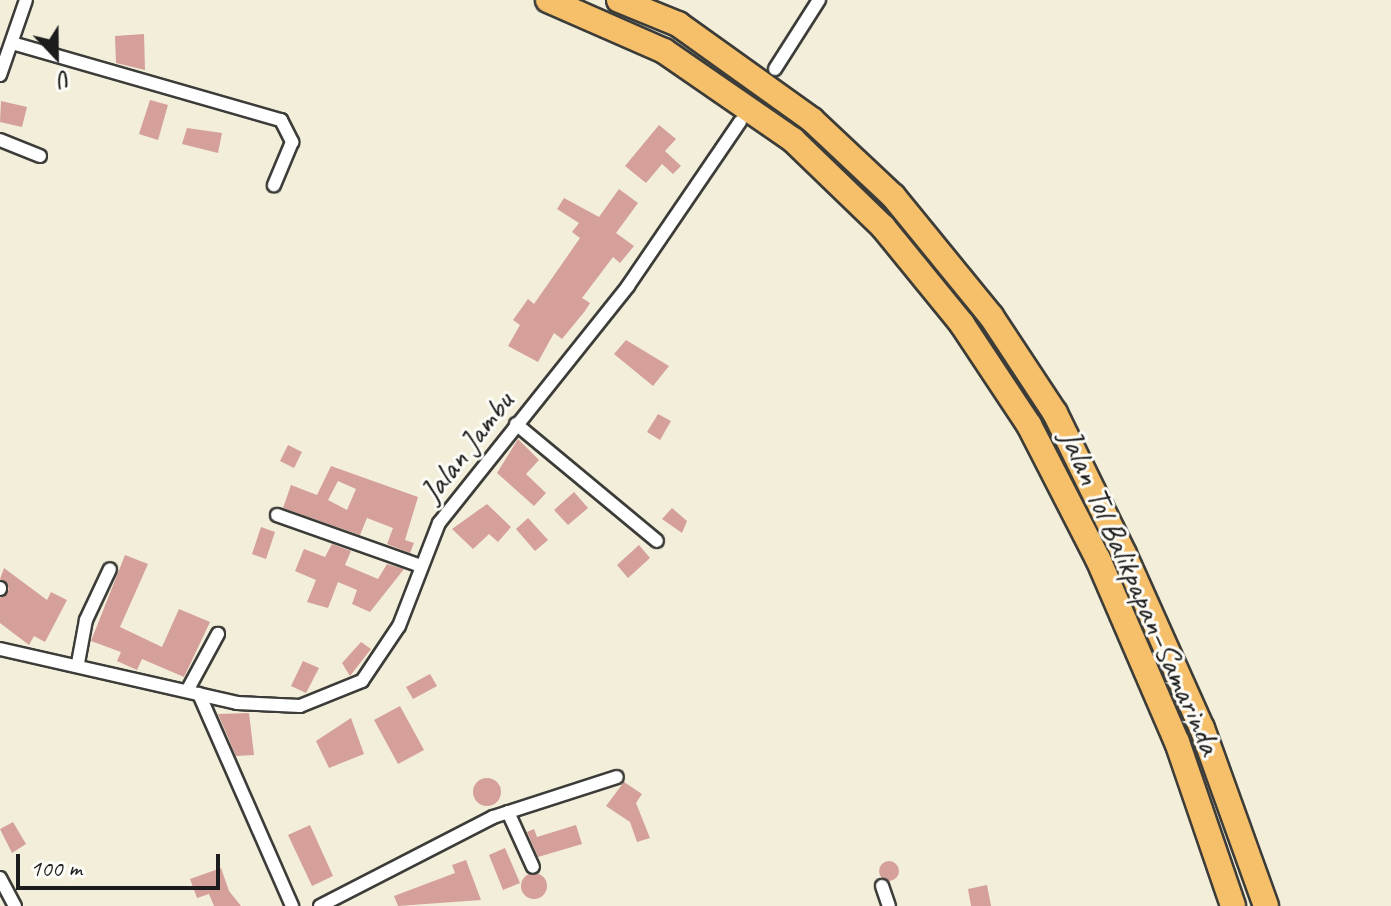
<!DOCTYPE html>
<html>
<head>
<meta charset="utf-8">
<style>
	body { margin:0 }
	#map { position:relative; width:1391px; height:906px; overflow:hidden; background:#f2eeda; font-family:Caveat,sans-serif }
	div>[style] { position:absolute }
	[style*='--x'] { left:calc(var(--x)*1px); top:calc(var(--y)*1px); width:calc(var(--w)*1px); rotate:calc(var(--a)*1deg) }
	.building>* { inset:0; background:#d5a099 }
	.round { border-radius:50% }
	.roads { filter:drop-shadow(2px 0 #3c3c38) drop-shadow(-2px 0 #3c3c38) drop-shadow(0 2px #3c3c38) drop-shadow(0 -2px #3c3c38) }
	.street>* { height:12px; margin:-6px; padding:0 6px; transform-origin:6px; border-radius:6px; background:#fff }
	.highway>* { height:24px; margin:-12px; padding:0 12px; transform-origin:12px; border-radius:12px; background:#f6c06b }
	span { translate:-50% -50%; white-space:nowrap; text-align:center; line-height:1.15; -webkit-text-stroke:6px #fdfcf7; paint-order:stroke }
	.street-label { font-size:32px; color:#1c1c1c }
	.north { position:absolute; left:16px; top:16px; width:80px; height:80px; -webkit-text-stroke:6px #fdfcf7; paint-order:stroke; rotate:158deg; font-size:22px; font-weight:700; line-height:32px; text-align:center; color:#1c1c1c }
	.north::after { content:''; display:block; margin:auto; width:28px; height:36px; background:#1c1c1c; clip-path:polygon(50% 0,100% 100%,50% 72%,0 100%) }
	.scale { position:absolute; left:16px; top:854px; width:204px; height:36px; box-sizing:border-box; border:4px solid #1c1c1c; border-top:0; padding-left:10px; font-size:24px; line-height:28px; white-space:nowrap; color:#1c1c1c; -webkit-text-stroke:6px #fdfcf7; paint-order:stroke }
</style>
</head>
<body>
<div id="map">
	<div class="building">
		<i style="clip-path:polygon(144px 34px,145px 70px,116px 63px,115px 36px)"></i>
		<i style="clip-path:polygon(150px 100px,168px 105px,158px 140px,139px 134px)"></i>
		<i style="clip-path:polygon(1px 101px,27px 107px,22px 127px,0 122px)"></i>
		<i style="clip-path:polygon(659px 125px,676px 139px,665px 151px,681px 166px,673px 174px,662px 164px,646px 183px,625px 166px)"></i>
		<i style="clip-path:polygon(187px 128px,222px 133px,218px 153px,182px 144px)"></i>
		<i style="clip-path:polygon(619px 189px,638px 203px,616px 233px,634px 246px,620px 263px,613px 257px,582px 298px,590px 303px,585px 311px,562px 339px,554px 333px,538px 362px,508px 346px,520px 325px,513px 320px,528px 299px,534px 304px,580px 238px,572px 232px,579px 223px,557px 209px,564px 198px,599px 217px)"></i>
		<i style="clip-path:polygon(626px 340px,669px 366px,653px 386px,614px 354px)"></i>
		<i style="clip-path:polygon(658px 414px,671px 421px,660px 440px,647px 432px)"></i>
		<i style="clip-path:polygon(518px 439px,539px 460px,526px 474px,546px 493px,534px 506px,497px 473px)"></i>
		<i style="clip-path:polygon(288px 445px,302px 452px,294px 468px,280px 461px)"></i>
		<i style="clip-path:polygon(evenodd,331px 466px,418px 497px,405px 540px,414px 543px,410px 553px,387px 544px,393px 528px,367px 518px,360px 535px,283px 508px,291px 485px,317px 495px,331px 466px,338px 481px,356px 489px,347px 510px,328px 500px,338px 481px)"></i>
		<i style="clip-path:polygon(574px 492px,588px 508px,568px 525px,554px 510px)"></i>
		<i style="clip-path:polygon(487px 504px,511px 527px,498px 542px,489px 534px,473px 549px,452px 529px)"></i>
		<i style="clip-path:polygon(672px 508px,687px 521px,682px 533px,662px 519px)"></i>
		<i style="clip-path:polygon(528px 518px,548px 540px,535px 551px,516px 529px)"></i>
		<i style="clip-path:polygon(261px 527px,275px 532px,266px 559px,252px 554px)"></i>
		<i style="clip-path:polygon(332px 544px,351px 551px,345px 565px,378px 579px,387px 564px,404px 569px,370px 612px,352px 604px,357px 590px,338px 582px,328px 608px,307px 602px,316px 580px,295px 571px,304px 549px,325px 557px)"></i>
		<i style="clip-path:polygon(639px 545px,650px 558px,628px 578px,617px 565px)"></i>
		<i style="clip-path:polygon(125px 555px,148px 564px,120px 627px,162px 647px,179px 609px,210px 622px,184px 677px,142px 659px,137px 670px,117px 661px,121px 652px,91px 641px)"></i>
		<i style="clip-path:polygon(4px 568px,47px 600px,51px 592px,67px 600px,45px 642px,34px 636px,29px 645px,0 623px,0 598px,9px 589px,0 579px)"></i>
		<i style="clip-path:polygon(361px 642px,371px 649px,350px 676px,342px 663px)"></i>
		<i style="clip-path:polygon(303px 661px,319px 668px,306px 693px,291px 686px)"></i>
		<i style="clip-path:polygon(430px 674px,437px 686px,413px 699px,406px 687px)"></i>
		<i style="clip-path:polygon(400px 706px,424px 750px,398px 764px,374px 720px)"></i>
		<i style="clip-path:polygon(249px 713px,254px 755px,236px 756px,218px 714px)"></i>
		<i style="clip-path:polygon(351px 718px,364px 754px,329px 768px,316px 741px)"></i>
		<i class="round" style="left:473px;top:778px;width:28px;height:28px"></i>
		<i style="clip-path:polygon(624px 782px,642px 794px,636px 803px,650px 838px,637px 842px,630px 822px,606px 806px)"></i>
		<i style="clip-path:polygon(13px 822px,26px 844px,12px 853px,0 829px)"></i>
		<i style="clip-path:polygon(310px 825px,333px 876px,312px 886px,288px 835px)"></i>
		<i style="clip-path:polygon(576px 825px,582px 844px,538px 857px,527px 832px,534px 829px,537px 837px)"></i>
		<i style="clip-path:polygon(505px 848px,520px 883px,503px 890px,489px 855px)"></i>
		<i style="clip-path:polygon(466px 860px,481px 900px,398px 906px,394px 896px,455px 873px,452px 865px)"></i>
		<i class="round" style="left:879px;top:861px;width:20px;height:20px"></i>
		<i style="clip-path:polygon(221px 868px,229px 891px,241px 906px,214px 906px,209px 894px,197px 898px,190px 879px)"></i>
		<i class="round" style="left:521px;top:873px;width:26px;height:26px"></i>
		<i style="clip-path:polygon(987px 885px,991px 906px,971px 906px,968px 889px)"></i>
	</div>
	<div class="roads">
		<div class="street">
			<i style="--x:12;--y:43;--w:280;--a:16"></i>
			<i style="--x:281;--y:120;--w:25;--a:63"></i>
			<i style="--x:292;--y:142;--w:47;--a:112.7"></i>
			<i style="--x:775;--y:69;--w:82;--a:-57.5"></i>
			<i style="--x:0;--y:75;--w:79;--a:-70.9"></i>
			<i style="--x:0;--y:140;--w:43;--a:21.8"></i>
			<i style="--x:516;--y:424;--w:183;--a:39.7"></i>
			<i style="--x:277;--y:515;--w:153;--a:19.5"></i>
			<i style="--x:0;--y:589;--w:1;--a:-90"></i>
			<i style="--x:0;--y:649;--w:243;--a:12.8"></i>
			<i style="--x:237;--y:703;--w:63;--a:2.7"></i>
			<i style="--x:300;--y:706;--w:67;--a:-22"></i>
			<i style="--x:362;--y:681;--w:66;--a:-56.1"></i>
			<i style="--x:399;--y:626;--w:110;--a:-68.8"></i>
			<i style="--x:439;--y:523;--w:303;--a:-51.4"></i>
			<i style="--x:628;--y:286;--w:199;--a:-55.7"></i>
			<i style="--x:78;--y:663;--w:44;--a:-79.5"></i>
			<i style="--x:86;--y:620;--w:56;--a:-64.8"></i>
			<i style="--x:187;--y:691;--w:65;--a:-61.5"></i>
			<i style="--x:199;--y:694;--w:232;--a:66.3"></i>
			<i style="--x:508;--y:812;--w:60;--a:65.6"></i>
			<i style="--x:0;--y:878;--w:32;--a:62"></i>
			<i style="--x:882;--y:886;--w:21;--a:71"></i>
			<i style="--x:320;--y:906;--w:195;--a:-27.2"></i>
			<i style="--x:493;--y:817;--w:130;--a:-17.9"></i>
		</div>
		<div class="highway">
			<i style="--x:548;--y:0;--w:127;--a:23.7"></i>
			<i style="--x:664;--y:51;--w:157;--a:34.6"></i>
			<i style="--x:793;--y:140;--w:125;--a:44"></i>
			<i style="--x:883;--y:227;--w:125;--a:50.8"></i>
			<i style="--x:962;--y:324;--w:121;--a:56.4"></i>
			<i style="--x:1029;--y:425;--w:151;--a:62.8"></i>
			<i style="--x:1098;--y:559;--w:199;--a:66.7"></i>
			<i style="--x:1177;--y:742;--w:173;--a:71.1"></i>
			<i style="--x:619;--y:0;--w:64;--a:22.1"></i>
			<i style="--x:678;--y:24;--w:165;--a:35.6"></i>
			<i style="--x:812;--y:120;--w:111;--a:43.2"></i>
			<i style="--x:893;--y:196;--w:155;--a:50.8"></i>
			<i style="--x:991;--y:316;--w:116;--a:56.6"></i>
			<i style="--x:1055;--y:413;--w:157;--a:63.9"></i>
			<i style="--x:1124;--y:554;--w:191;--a:65.9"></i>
			<i style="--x:1202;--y:728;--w:189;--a:70.2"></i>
		</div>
	</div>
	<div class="street-label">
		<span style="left:467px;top:447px;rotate:-52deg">Jalan Jambu</span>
		<span style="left:1140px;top:592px;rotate:66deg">Jalan Tol Balikpapan–Samarinda</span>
	</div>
	<div class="north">U</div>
	<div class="scale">100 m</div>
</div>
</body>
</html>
